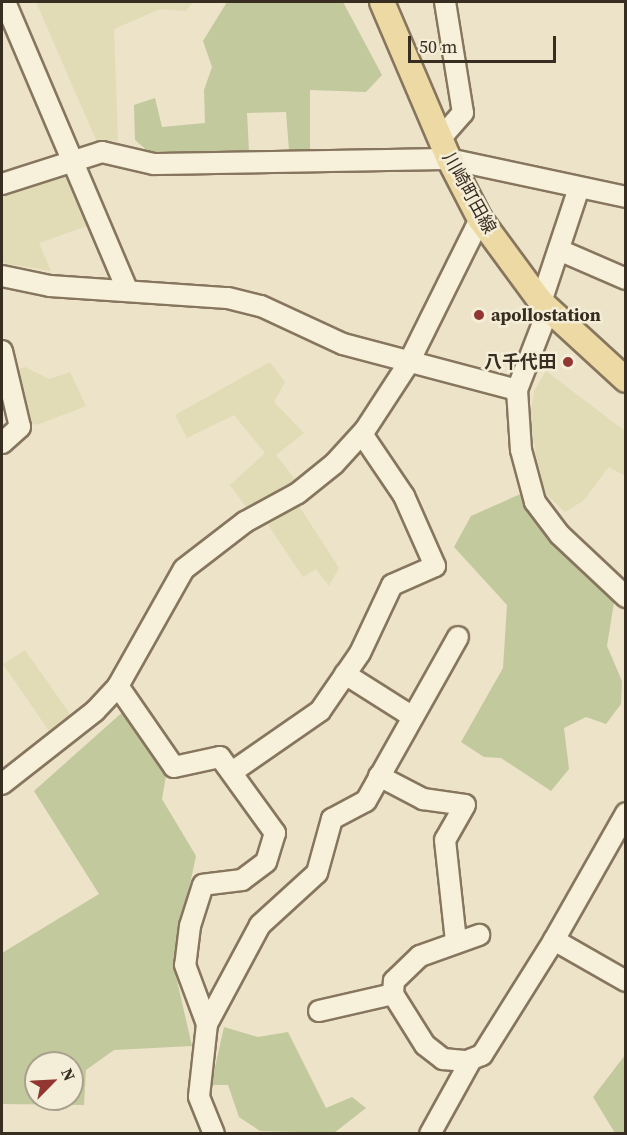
<!DOCTYPE html>
<html>
<head>
<meta charset="utf-8">
<style>
	body { margin:0 }
	#map { position:relative; width:627px; height:1135px; overflow:hidden; background:#ece3c8; font-family:"Source Serif 4","Noto Sans JP",serif }
	div>[style] { position:absolute }
	[style*='--x'] { left:calc(var(--x)*1px); top:calc(var(--y)*1px); width:calc(var(--w)*1px); rotate:calc(var(--a)*1deg) }
	.farmland>* { inset:0; background:#e1dcb6 }
	.green>* { inset:0; background:#c2c99c }
	.roads { filter:drop-shadow(2px 0 #87765e) drop-shadow(-2px 0 #87765e) drop-shadow(0 2px #87765e) drop-shadow(0 -2px #87765e) }
	.minor>* { height:20px; margin:-10px; padding:0 10px; transform-origin:10px; border-radius:10px; background:#f7f0db }
	.major>* { height:24px; margin:-12px; padding:0 12px; transform-origin:12px; border-radius:12px; background:#ecd9a3 }
	.dots>* { width:16px; height:16px; translate:-50% -50%; box-sizing:border-box; border:3px solid #f4edd7; border-radius:50% }
	span { translate:-50% -50%; white-space:nowrap; text-align:center; line-height:1.15; -webkit-text-stroke:5px #f4edd7; paint-order:stroke }
	.street-label { font-size:18px; color:#382d21 }
	.poi-label { font-size:18px; color:#382d21; font-weight:700 }
	.left { translate:0 -50%; text-align:left }
	.right { translate:-100% -50%; text-align:right }
	.frame { position:absolute; inset:0; border:3px solid #382d21; pointer-events:none }
	.north { position:absolute; left:24px; top:1051px; width:60px; height:60px; box-sizing:border-box; background:#f4edd7; border:2px solid #a9a08e; border-radius:50%; rotate:66deg; font-size:16px; font-weight:700; line-height:24px; text-align:center; color:#382d21 }
	.north::after { content:''; display:block; margin:auto; width:21px; height:27px; background:#923632; clip-path:polygon(50% 0,100% 100%,50% 72%,0 100%) }
	.scale { position:absolute; left:408px; top:36px; width:148px; height:27px; box-sizing:border-box; border:3px solid #382d21; border-top:0; padding-left:8px; font-size:18px; line-height:21px; white-space:nowrap; color:#382d21; -webkit-text-stroke:4px #f4edd7; paint-order:stroke }
</style>
</head>
<body>
<div id="map">
	<div class="farmland">
		<i style="clip-path:polygon(36px 2px,193px 2px,186px 11px,160px 9px,114px 29px,118px 141px,96px 140px)"></i>
		<i style="clip-path:polygon(67px 171px,90px 225px,39px 243px,51px 271px,2px 263px,2px 194px)"></i>
		<i style="clip-path:polygon(270px 362px,285px 382px,274px 402px,304px 433px,276px 455px,295px 479px,249px 511px,230px 485px,265px 453px,234px 415px,187px 438px,175px 415px)"></i>
		<i style="clip-path:polygon(25px 367px,49px 379px,70px 372px,86px 406px,37px 425px,27px 421px,14px 371px)"></i>
		<i style="clip-path:polygon(546px 371px,625px 431px,625px 476px,609px 467px,583px 501px,565px 512px,547px 495px,539px 475px,530px 418px,534px 391px)"></i>
		<i style="clip-path:polygon(299px 506px,339px 568px,329px 586px,316px 569px,303px 577px,268px 525px)"></i>
		<i style="clip-path:polygon(25px 650px,70px 714px,49px 731px,3px 664px)"></i>
	</div>
	<div class="green">
		<i style="clip-path:polygon(227px 2px,343px 2px,382px 75px,366px 92px,310px 90px,310px 151px,289px 150px,286px 112px,247px 113px,249px 151px,150px 153px,135px 140px,134px 105px,155px 98px,162px 127px,205px 123px,204px 90px,212px 67px,203px 41px)"></i>
		<i style="clip-path:polygon(525px 492px,529px 509px,614px 602px,607px 646px,622px 681px,621px 704px,606px 724px,586px 717px,564px 728px,569px 769px,551px 791px,501px 758px,484px 757px,461px 742px,503px 668px,507px 605px,454px 547px,471px 516px)"></i>
		<i style="clip-path:polygon(evenodd,126px 709px,167px 770px,162px 799px,196px 856px,173px 963px,192px 1046px,114px 1050px,86px 1070px,84px 1105px,2px 1104px,2px 953px,99px 894px,34px 791px,126px 709px,36px 1063px,72px 1063px,72px 1099px,36px 1099px,36px 1063px)"></i>
		<i style="clip-path:polygon(224px 1027px,258px 1037px,288px 1032px,326px 1108px,352px 1097px,366px 1108px,334px 1133px,260px 1131px,239px 1117px,228px 1085px,211px 1085px)"></i>
		<i style="clip-path:polygon(625px 1055px,625px 1133px,615px 1133px,593px 1097px)"></i>
	</div>
	<div class="roads">
		<div class="minor">
			<i style="--x:5;--y:2;--w:312;--a:67"></i>
			<i style="--x:440;--y:139;--w:35;--a:-49"></i>
			<i style="--x:463;--y:113;--w:112;--a:-99.2"></i>
			<i style="--x:2;--y:184;--w:105;--a:-17.7"></i>
			<i style="--x:102;--y:152;--w:53;--a:13"></i>
			<i style="--x:154;--y:164;--w:295;--a:-1"></i>
			<i style="--x:449;--y:159;--w:181;--a:12.1"></i>
			<i style="--x:559;--y:250;--w:73;--a:23.4"></i>
			<i style="--x:2;--y:276;--w:49;--a:11.8"></i>
			<i style="--x:50;--y:286;--w:178;--a:3.9"></i>
			<i style="--x:228;--y:298;--w:34;--a:14"></i>
			<i style="--x:261;--y:306;--w:90;--a:24.9"></i>
			<i style="--x:343;--y:344;--w:180;--a:14.8"></i>
			<i style="--x:517;--y:390;--w:86;--a:-68.8"></i>
			<i style="--x:541;--y:302;--w:120;--a:-71.6"></i>
			<i style="--x:2;--y:351;--w:78;--a:76.7"></i>
			<i style="--x:20;--y:427;--w:24;--a:138"></i>
			<i style="--x:517;--y:390;--w:60;--a:86.2"></i>
			<i style="--x:521;--y:450;--w:54;--a:74.9"></i>
			<i style="--x:535;--y:502;--w:41;--a:52.9"></i>
			<i style="--x:560;--y:535;--w:91;--a:43.2"></i>
			<i style="--x:345;--y:674;--w:80;--a:32.3"></i>
			<i style="--x:118;--y:686;--w:98;--a:55.3"></i>
			<i style="--x:174;--y:767;--w:47;--a:-12.3"></i>
			<i style="--x:220;--y:757;--w:94;--a:54.1"></i>
			<i style="--x:275;--y:833;--w:30;--a:107"></i>
			<i style="--x:266;--y:862;--w:30;--a:143"></i>
			<i style="--x:242;--y:880;--w:39;--a:173"></i>
			<i style="--x:203;--y:885;--w:43;--a:107.6"></i>
			<i style="--x:190;--y:926;--w:39;--a:97"></i>
			<i style="--x:185;--y:965;--w:63;--a:69.6"></i>
			<i style="--x:207;--y:1024;--w:73;--a:96.3"></i>
			<i style="--x:199;--y:1097;--w:40;--a:68"></i>
			<i style="--x:232;--y:772;--w:107;--a:-34.7"></i>
			<i style="--x:320;--y:711;--w:70;--a:-55.4"></i>
			<i style="--x:360;--y:653;--w:75;--a:-64.8"></i>
			<i style="--x:392;--y:585;--w:47;--a:-23.8"></i>
			<i style="--x:435;--y:566;--w:77;--a:-113.9"></i>
			<i style="--x:404;--y:496;--w:75;--a:-124.1"></i>
			<i style="--x:379;--y:776;--w:50;--a:27.6"></i>
			<i style="--x:423;--y:799;--w:42;--a:8.1"></i>
			<i style="--x:465;--y:805;--w:40;--a:119.7"></i>
			<i style="--x:445;--y:840;--w:103;--a:83.8"></i>
			<i style="--x:2;--y:784;--w:118;--a:-38.1"></i>
			<i style="--x:95;--y:711;--w:34;--a:-47"></i>
			<i style="--x:118;--y:686;--w:134;--a:-60.6"></i>
			<i style="--x:184;--y:569;--w:77;--a:-37.6"></i>
			<i style="--x:245;--y:522;--w:60;--a:-28.7"></i>
			<i style="--x:298;--y:493;--w:46;--a:-38.9"></i>
			<i style="--x:334;--y:464;--w:46;--a:-47.6"></i>
			<i style="--x:365;--y:430;--w:79;--a:-56.9"></i>
			<i style="--x:408;--y:364;--w:162;--a:-63.6"></i>
			<i style="--x:554;--y:940;--w:83;--a:29.7"></i>
			<i style="--x:393;--y:994;--w:13;--a:-86"></i>
			<i style="--x:394;--y:981;--w:36;--a:-44"></i>
			<i style="--x:420;--y:956;--w:63;--a:-19.6"></i>
			<i style="--x:319;--y:1011;--w:76;--a:-12.9"></i>
			<i style="--x:393;--y:994;--w:60;--a:57.9"></i>
			<i style="--x:425;--y:1045;--w:23;--a:38"></i>
			<i style="--x:443;--y:1059;--w:24;--a:5"></i>
			<i style="--x:467;--y:1061;--w:16;--a:-22"></i>
			<i style="--x:482;--y:1055;--w:136;--a:-57.9"></i>
			<i style="--x:554;--y:940;--w:146;--a:-60.4"></i>
			<i style="--x:207;--y:1024;--w:112;--a:-61.8"></i>
			<i style="--x:260;--y:925;--w:77;--a:-42.4"></i>
			<i style="--x:317;--y:873;--w:56;--a:-74.5"></i>
			<i style="--x:332;--y:819;--w:38;--a:-28"></i>
			<i style="--x:366;--y:801;--w:188;--a:-60.7"></i>
			<i style="--x:430;--y:1134;--w:85;--a:-61"></i>
		</div>
		<div class="major">
			<i style="--x:382;--y:2;--w:171;--a:66.9"></i>
			<i style="--x:449;--y:159;--w:68;--a:62.7"></i>
			<i style="--x:480;--y:219;--w:103;--a:53.7"></i>
			<i style="--x:541;--y:302;--w:115;--a:42.5"></i>
		</div>
	</div>
	<div class="dots">
		<i style="left:479px;top:315px;background:#923632"></i>
		<i style="left:568px;top:362px;background:#923632"></i>
	</div>
	<div class="street-label">
		<span style="left:469px;top:193px;rotate:61deg">川崎町田線</span>
	</div>
	<div class="poi-label">
		<span class="left" style="left:491px;top:315px">apollostation</span>
		<span class="right" style="left:556px;top:362px">八千代田</span>
	</div>
	<div class="frame"></div>
	<div class="north">N</div>
	<div class="scale">50 m</div>
</div>
</body>
</html>
